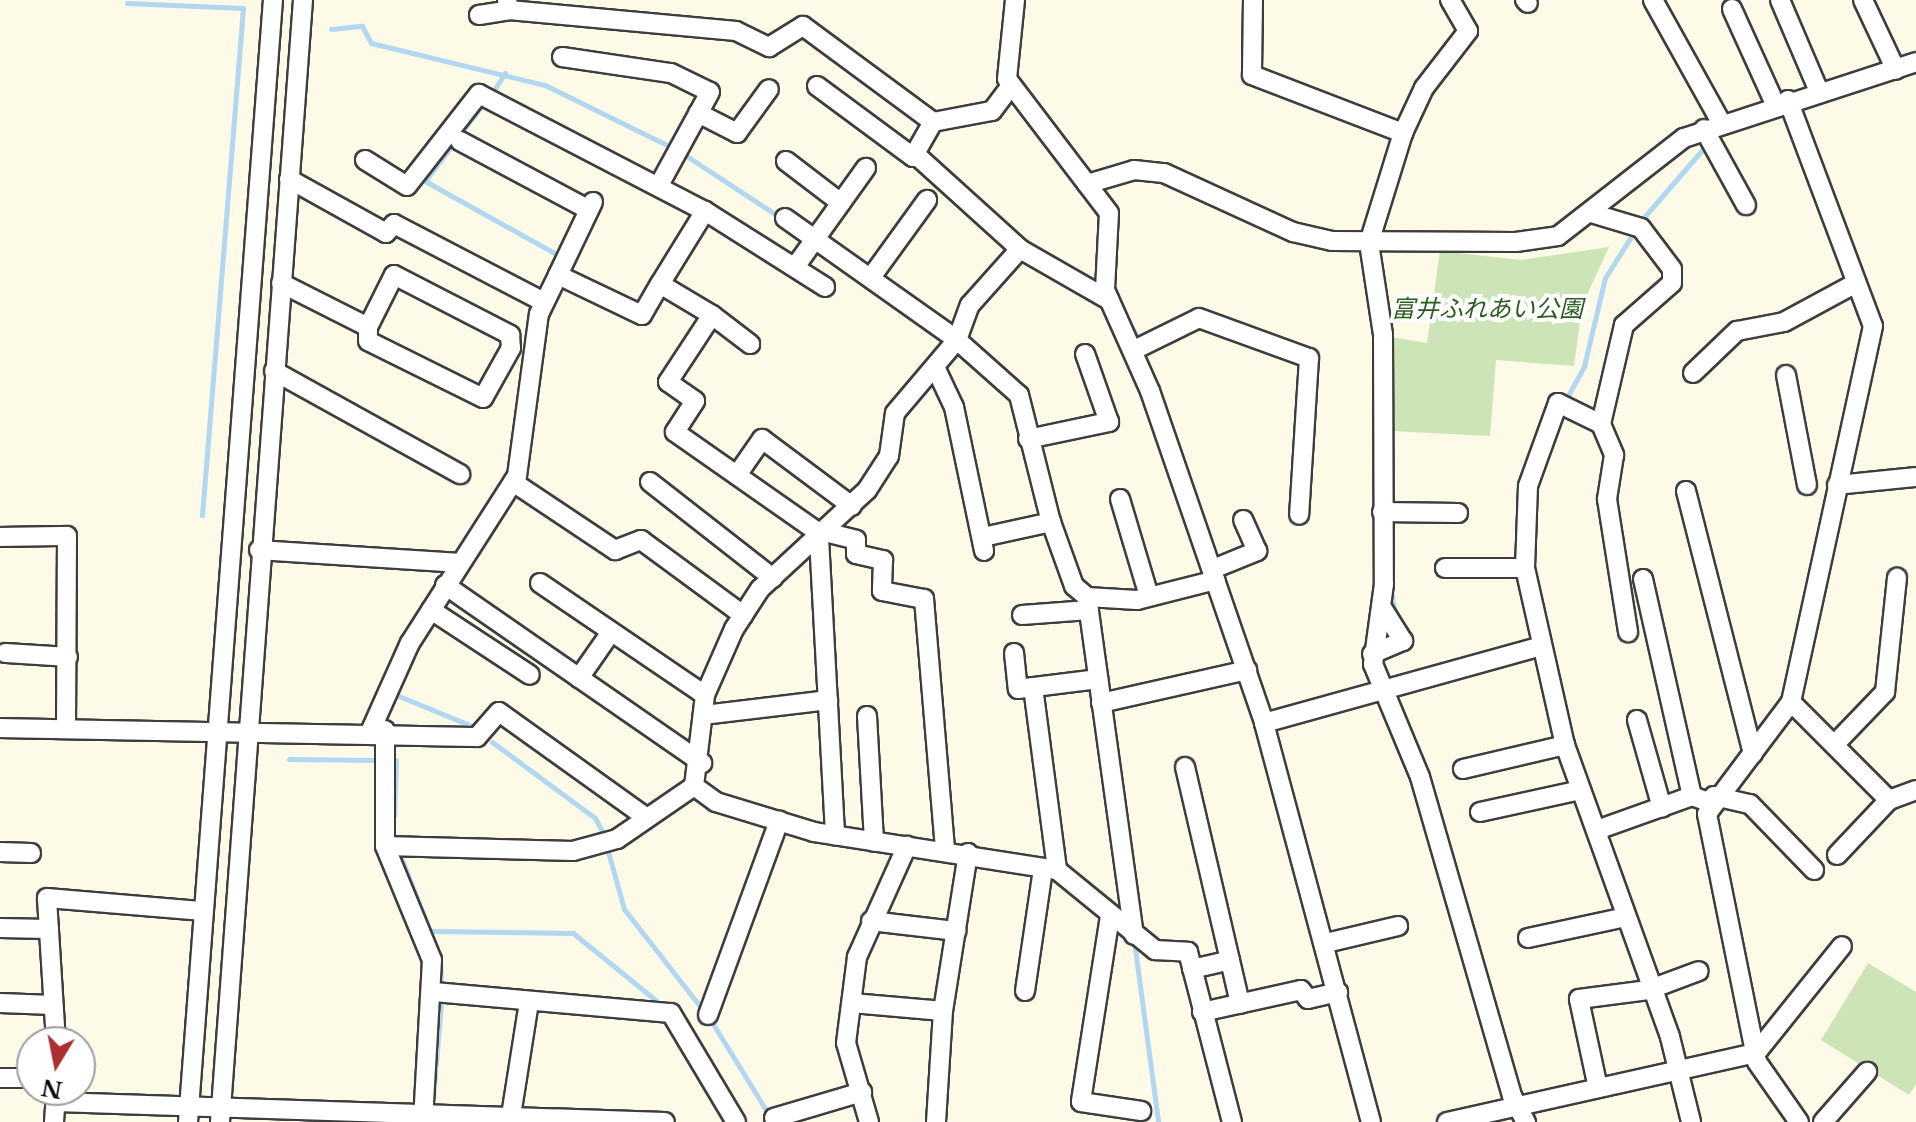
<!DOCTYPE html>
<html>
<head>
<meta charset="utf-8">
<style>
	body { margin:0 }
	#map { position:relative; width:1916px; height:1122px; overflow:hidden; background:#fdfae8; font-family:"Libre Baskerville","Noto Sans JP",serif }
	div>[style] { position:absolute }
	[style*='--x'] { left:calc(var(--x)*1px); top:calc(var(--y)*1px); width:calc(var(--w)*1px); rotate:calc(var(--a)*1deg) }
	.green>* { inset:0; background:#cce4b6 }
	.stream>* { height:5px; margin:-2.5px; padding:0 2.5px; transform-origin:2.5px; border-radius:2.5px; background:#b1d7f1 }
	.roads { filter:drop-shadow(2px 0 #3d3d3d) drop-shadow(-2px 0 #3d3d3d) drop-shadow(0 2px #3d3d3d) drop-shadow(0 -2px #3d3d3d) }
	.minor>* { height:18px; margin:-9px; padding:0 9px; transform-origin:9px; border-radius:9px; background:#fff }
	span { translate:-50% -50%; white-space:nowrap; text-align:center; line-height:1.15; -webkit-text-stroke:8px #fff; paint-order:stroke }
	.park-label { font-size:24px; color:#2b5c20; font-style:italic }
	.north { position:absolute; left:16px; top:1026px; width:80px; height:80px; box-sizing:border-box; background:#fff; border:2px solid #9d9d9d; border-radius:50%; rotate:190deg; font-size:22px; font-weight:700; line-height:32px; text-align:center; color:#0a0a0a }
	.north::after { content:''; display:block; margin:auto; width:28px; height:36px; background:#ae2d2f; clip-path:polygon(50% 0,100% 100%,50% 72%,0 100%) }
</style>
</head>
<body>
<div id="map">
	<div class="green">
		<i style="clip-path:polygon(1609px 247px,1582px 306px,1574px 366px,1496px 360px,1490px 436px,1390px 431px,1392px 337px,1427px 343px,1440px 251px,1521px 260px)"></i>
		<i style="clip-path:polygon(1868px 963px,1916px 992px,1916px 1084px,1909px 1095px,1821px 1040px)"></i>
	</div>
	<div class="stream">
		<i style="--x:127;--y:3;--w:116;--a:2.5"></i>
		<i style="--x:243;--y:8;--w:509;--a:94.62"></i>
		<i style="--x:331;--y:29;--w:31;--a:-6"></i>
		<i style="--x:362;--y:26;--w:19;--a:62"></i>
		<i style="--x:371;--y:43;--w:179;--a:13.6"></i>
		<i style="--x:545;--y:85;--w:138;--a:26.2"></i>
		<i style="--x:492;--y:93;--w:24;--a:-57"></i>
		<i style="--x:483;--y:104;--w:96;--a:127"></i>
		<i style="--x:425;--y:181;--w:152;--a:29.1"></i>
		<i style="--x:558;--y:255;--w:5;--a:112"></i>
		<i style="--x:685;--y:155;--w:115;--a:33.3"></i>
		<i style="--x:1639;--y:223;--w:106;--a:-49.2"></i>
		<i style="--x:1129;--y:322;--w:21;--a:62"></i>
		<i style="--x:1566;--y:399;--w:38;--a:-61"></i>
		<i style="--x:1584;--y:366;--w:90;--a:-76.6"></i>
		<i style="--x:1605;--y:278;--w:54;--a:-57.8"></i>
		<i style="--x:1391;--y:592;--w:22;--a:80"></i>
		<i style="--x:394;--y:694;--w:87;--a:22.4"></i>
		<i style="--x:492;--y:742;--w:128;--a:36.4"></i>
		<i style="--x:595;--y:818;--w:21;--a:62"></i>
		<i style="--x:289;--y:759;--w:92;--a:0.6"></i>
		<i style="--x:391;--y:760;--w:5;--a:0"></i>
		<i style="--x:396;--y:760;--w:56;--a:92"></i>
		<i style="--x:607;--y:848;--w:63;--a:74.4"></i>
		<i style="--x:624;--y:909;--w:140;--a:52"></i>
		<i style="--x:710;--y:1019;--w:116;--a:58.4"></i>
		<i style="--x:402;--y:860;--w:76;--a:68.5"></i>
		<i style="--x:430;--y:931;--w:143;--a:0.8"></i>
		<i style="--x:573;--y:933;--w:111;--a:39.1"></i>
		<i style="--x:1134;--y:941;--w:183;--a:82.4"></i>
		<i style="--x:440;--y:964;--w:19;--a:87"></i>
		<i style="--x:433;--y:1097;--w:94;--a:-85.1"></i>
	</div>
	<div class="roads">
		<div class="minor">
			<i style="--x:507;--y:0;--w:10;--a:79"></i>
			<i style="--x:509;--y:10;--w:228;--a:5.3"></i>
			<i style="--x:736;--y:31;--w:37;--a:26"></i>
			<i style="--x:769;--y:47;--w:40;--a:-32"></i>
			<i style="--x:803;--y:26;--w:162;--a:36.4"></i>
			<i style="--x:933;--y:122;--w:60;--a:-10.6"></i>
			<i style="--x:992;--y:111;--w:30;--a:-53"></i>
			<i style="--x:1015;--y:0;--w:79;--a:95.8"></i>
			<i style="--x:1007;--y:79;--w:168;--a:52.7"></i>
			<i style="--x:1109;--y:213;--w:77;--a:93"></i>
			<i style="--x:1105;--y:290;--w:111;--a:66"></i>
			<i style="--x:1150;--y:391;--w:351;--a:71"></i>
			<i style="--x:1264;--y:723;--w:413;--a:75"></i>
			<i style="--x:1253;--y:0;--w:75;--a:90.8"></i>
			<i style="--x:1252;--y:75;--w:162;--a:21"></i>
			<i style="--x:1403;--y:133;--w:115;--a:107.2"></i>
			<i style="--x:1369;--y:243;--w:93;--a:81.3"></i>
			<i style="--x:1383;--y:335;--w:249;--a:89.8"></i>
			<i style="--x:1384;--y:584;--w:81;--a:97.8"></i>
			<i style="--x:1373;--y:664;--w:122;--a:67.4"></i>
			<i style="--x:1420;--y:777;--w:332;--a:73.9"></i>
			<i style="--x:1512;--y:1096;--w:30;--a:62"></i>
			<i style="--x:1525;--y:0;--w:4;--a:45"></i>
			<i style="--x:1653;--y:0;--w:140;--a:60.9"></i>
			<i style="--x:1780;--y:0;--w:97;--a:66.9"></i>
			<i style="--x:1863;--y:0;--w:77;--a:64.8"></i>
			<i style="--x:1732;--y:9;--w:104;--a:65.6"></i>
			<i style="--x:479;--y:15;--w:30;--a:-9"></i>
			<i style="--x:562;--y:57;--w:110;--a:8.4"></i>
			<i style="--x:671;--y:73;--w:43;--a:26"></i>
			<i style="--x:710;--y:92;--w:106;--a:118.7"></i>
			<i style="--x:817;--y:86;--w:119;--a:36.5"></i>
			<i style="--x:913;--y:157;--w:40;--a:-60.3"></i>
			<i style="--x:1788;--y:100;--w:241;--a:69.4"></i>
			<i style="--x:1873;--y:326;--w:385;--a:102.3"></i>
			<i style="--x:1791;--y:702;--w:140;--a:126.9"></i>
			<i style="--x:1707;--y:814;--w:253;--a:78.6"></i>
			<i style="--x:1757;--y:1062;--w:73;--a:55"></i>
			<i style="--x:698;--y:113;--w:44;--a:27.1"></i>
			<i style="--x:737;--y:133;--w:54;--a:-54"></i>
			<i style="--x:1704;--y:129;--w:87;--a:61.1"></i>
			<i style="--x:1403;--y:133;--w:50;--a:-65"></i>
			<i style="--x:1424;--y:88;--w:72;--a:-52.3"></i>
			<i style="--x:1468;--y:31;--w:36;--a:-120"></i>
			<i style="--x:460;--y:141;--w:146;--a:28.1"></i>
			<i style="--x:915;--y:154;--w:142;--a:42.1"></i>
			<i style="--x:365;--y:160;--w:49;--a:31.8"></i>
			<i style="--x:407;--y:186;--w:117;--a:-52"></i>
			<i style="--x:479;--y:94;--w:254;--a:27.4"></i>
			<i style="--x:705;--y:211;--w:142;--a:32.3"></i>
			<i style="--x:786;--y:161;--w:69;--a:37.4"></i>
			<i style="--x:289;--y:179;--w:111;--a:29.1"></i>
			<i style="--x:386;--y:233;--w:12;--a:-48"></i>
			<i style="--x:394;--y:224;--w:169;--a:27.5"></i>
			<i style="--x:1087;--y:184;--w:49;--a:-16.6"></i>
			<i style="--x:1134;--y:170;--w:30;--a:6"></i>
			<i style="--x:1164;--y:173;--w:142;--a:24.6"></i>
			<i style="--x:1293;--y:232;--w:40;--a:13"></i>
			<i style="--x:1332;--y:241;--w:184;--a:0.3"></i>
			<i style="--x:1516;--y:242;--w:42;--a:-8.1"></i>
			<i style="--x:1558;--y:236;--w:160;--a:-37.9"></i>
			<i style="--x:1684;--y:138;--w:244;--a:-18.1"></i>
			<i style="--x:1591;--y:213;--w:52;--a:16.7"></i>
			<i style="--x:1641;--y:228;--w:51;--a:52.9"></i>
			<i style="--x:1672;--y:269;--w:14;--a:90"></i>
			<i style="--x:1672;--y:283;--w:64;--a:138.8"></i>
			<i style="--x:1624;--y:325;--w:102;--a:103.1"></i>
			<i style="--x:1601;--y:424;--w:34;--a:67"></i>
			<i style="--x:1614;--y:455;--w:45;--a:99"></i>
			<i style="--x:1607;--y:499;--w:135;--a:81"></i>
			<i style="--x:785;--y:218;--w:211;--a:35.3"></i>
			<i style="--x:957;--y:340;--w:83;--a:41.6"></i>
			<i style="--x:1019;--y:395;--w:131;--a:75.9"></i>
			<i style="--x:1051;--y:522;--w:68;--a:70.2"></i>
			<i style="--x:1074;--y:586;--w:17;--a:40"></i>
			<i style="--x:1087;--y:597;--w:341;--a:82.1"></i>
			<i style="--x:795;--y:267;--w:122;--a:-54.4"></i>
			<i style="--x:558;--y:275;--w:81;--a:-64.4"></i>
			<i style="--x:872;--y:276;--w:94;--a:-54.1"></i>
			<i style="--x:281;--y:283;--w:97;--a:26.8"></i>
			<i style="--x:368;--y:327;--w:58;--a:-63.4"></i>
			<i style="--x:394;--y:275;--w:131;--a:27.3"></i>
			<i style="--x:510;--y:335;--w:13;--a:86"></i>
			<i style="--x:511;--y:348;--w:57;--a:119.2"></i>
			<i style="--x:483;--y:398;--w:128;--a:-153.6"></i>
			<i style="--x:368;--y:341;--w:14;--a:-90"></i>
			<i style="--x:660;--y:284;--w:86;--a:-58.3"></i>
			<i style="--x:712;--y:315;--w:48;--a:37.3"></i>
			<i style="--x:1134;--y:350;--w:72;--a:-26.2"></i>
			<i style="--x:1199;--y:318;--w:117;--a:20"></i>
			<i style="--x:1309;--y:358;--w:157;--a:93.6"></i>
			<i style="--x:936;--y:369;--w:42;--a:64.7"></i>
			<i style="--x:954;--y:407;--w:147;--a:78.2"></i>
			<i style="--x:274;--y:371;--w:213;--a:29"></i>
			<i style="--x:1693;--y:373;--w:61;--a:-43.7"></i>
			<i style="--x:1737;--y:331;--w:48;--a:-10.8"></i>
			<i style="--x:1784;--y:322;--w:82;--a:-28.4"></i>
			<i style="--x:1786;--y:375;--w:112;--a:79.2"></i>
			<i style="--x:1601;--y:424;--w:48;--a:-154"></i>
			<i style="--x:1558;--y:403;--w:88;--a:109.9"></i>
			<i style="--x:1528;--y:486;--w:82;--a:92.1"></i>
			<i style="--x:1525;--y:568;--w:181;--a:77.3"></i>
			<i style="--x:1565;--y:745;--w:310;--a:70.2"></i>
			<i style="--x:1670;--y:1037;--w:88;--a:76.1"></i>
			<i style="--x:1028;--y:439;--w:83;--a:-11.9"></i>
			<i style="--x:1109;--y:422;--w:72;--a:-109.4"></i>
			<i style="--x:737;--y:475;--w:44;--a:-55.2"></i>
			<i style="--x:762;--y:439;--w:112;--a:36.7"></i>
			<i style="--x:513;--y:482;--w:123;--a:33.7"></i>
			<i style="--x:615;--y:550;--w:28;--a:-21"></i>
			<i style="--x:641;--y:540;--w:127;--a:36.3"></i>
			<i style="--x:650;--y:482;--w:156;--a:38"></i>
			<i style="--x:1837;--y:485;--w:79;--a:-5.8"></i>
			<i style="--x:1686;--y:491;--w:271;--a:75.7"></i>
			<i style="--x:1120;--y:499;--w:101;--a:73.4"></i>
			<i style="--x:1382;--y:512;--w:76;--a:0.8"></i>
			<i style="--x:825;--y:532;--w:32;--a:14"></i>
			<i style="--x:856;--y:540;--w:14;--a:90"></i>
			<i style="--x:856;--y:554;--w:28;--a:13"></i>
			<i style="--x:883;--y:560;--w:31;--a:92"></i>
			<i style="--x:882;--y:591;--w:43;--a:10.8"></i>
			<i style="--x:924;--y:599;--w:249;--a:85.2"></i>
			<i style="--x:0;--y:537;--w:67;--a:-0.9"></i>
			<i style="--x:67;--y:536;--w:192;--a:90.3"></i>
			<i style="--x:983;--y:537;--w:70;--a:-12.4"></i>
			<i style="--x:819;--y:538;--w:298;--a:86.9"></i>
			<i style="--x:259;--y:550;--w:201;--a:3.7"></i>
			<i style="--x:1445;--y:568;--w:80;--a:0"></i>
			<i style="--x:1213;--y:569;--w:48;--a:-22.2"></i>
			<i style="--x:1257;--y:551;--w:34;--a:-114"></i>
			<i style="--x:1643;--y:579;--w:222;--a:77.3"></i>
			<i style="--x:540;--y:583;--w:199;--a:34.2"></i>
			<i style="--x:445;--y:585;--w:313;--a:34.7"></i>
			<i style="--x:1087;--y:597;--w:50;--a:3.4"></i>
			<i style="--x:1137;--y:600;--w:81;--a:-14.2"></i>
			<i style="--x:431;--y:610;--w:118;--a:33.3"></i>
			<i style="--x:1022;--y:615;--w:67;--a:-4.3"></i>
			<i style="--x:5;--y:653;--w:63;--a:3.6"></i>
			<i style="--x:1014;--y:653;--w:36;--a:84"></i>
			<i style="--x:1018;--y:689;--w:81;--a:-7.1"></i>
			<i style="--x:1372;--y:654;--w:34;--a:-23"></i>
			<i style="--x:1403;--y:641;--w:39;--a:-122"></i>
			<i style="--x:579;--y:678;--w:56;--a:-55.2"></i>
			<i style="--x:1033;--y:687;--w:185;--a:82.5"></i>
			<i style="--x:1791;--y:702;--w:139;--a:45"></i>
			<i style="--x:1889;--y:800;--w:29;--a:-20"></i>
			<i style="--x:1101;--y:703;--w:150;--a:-12.7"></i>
			<i style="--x:703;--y:715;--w:126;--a:-6.8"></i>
			<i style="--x:867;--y:716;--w:126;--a:86.8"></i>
			<i style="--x:1637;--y:720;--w:91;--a:74.1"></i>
			<i style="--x:1264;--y:723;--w:284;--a:-15.5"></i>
			<i style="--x:0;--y:728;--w:477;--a:1.1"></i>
			<i style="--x:477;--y:737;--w:33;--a:-49"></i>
			<i style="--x:499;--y:712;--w:182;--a:35.6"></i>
			<i style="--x:371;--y:730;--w:95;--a:-65.9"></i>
			<i style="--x:410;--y:643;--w:198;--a:-57.4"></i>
			<i style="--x:517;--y:476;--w:163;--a:-82.3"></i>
			<i style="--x:539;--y:314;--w:43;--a:-64"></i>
			<i style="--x:558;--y:275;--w:93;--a:25.5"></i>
			<i style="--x:642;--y:315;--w:36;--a:-60"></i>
			<i style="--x:660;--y:284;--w:61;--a:30.8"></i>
			<i style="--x:712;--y:315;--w:80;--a:123.3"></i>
			<i style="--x:668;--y:382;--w:33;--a:35"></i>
			<i style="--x:695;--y:401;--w:37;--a:123"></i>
			<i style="--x:675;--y:432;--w:179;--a:35"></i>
			<i style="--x:385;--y:730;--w:116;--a:90"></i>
			<i style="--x:385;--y:846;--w:123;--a:67.6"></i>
			<i style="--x:432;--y:960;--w:162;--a:93.2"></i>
			<i style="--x:1836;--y:743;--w:71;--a:-46.1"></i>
			<i style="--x:1885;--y:692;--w:115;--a:-84"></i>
			<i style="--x:1185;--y:767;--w:243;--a:76.9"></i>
			<i style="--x:1463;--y:769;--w:105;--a:-13.2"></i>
			<i style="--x:694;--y:786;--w:27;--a:36"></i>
			<i style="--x:716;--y:802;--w:102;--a:17"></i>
			<i style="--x:814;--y:832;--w:246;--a:8.9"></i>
			<i style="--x:1057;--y:870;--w:127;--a:39.2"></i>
			<i style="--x:1155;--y:950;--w:33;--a:3"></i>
			<i style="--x:1188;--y:952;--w:176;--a:75.5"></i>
			<i style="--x:1714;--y:796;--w:37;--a:13"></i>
			<i style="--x:1750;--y:804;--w:92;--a:45.9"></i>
			<i style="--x:1480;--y:812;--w:103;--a:-12.3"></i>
			<i style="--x:1597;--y:830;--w:101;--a:-19.7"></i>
			<i style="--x:1692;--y:796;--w:12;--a:20"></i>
			<i style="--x:385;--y:846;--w:188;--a:1.5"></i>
			<i style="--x:573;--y:851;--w:46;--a:-15.3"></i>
			<i style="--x:617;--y:839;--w:93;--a:-34.5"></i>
			<i style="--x:694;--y:786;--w:92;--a:-83.1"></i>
			<i style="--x:705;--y:695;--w:72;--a:-66.3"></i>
			<i style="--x:734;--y:629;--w:48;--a:-57"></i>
			<i style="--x:760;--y:589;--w:146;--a:-42.8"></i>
			<i style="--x:867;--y:490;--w:40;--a:-57.1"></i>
			<i style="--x:889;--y:456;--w:43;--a:-82.1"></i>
			<i style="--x:895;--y:413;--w:96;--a:-49.7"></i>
			<i style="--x:957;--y:340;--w:37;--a:-70"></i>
			<i style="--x:970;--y:305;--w:75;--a:-48.2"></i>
			<i style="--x:1020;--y:249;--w:103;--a:29.8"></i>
			<i style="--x:0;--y:852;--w:31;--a:2"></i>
			<i style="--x:1837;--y:855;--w:76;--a:-46.6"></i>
			<i style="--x:1110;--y:916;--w:188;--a:98.9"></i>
			<i style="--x:1081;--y:1102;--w:61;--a:8.5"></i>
			<i style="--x:871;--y:921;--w:86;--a:6.7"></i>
			<i style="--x:0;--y:928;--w:49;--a:1.2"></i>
			<i style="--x:1528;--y:938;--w:100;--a:-12.1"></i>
			<i style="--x:1326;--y:943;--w:74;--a:-13.3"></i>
			<i style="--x:1192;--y:969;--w:39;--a:-13"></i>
			<i style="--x:1025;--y:991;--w:123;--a:-81.6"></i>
			<i style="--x:434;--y:992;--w:238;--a:5.1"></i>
			<i style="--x:671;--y:1013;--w:127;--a:59.2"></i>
			<i style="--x:0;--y:1003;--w:53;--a:2.2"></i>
			<i style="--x:852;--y:1003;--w:91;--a:5"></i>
			<i style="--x:1202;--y:1012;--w:101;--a:-12.5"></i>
			<i style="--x:1301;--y:990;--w:11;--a:52"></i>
			<i style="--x:1308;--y:999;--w:31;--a:-13"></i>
			<i style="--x:708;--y:1015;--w:207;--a:-69.9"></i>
			<i style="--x:56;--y:1042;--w:144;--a:-93.6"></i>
			<i style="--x:47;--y:898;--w:157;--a:4.8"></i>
			<i style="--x:0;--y:1078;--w:32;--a:0"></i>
			<i style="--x:1598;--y:1088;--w:91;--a:-102.1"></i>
			<i style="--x:1579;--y:999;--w:70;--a:-7.4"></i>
			<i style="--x:1648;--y:990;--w:54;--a:-20.4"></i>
			<i style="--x:56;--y:1102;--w:609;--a:1.88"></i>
			<i style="--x:774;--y:1118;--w:92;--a:-16.5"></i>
			<i style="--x:54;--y:1122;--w:29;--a:-86"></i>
			<i style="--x:188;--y:1122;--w:1125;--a:-85.67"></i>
			<i style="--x:220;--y:1122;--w:1125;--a:-85.77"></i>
			<i style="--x:510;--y:1122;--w:121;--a:-81"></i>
			<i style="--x:869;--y:1122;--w:82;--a:-106.2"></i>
			<i style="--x:846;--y:1043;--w:87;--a:-82.7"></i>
			<i style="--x:857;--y:957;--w:122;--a:-65.8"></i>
			<i style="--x:936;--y:1122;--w:111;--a:-86.4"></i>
			<i style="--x:943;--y:1011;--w:160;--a:-81"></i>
			<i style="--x:1447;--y:1122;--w:317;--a:-12.6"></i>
			<i style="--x:1756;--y:1053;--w:137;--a:-51.2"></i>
			<i style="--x:1823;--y:1122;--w:67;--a:-48.7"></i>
		</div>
	</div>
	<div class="park-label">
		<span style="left:1487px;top:309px">富井ふれあい公園</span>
	</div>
	<div class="north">N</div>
</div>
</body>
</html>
